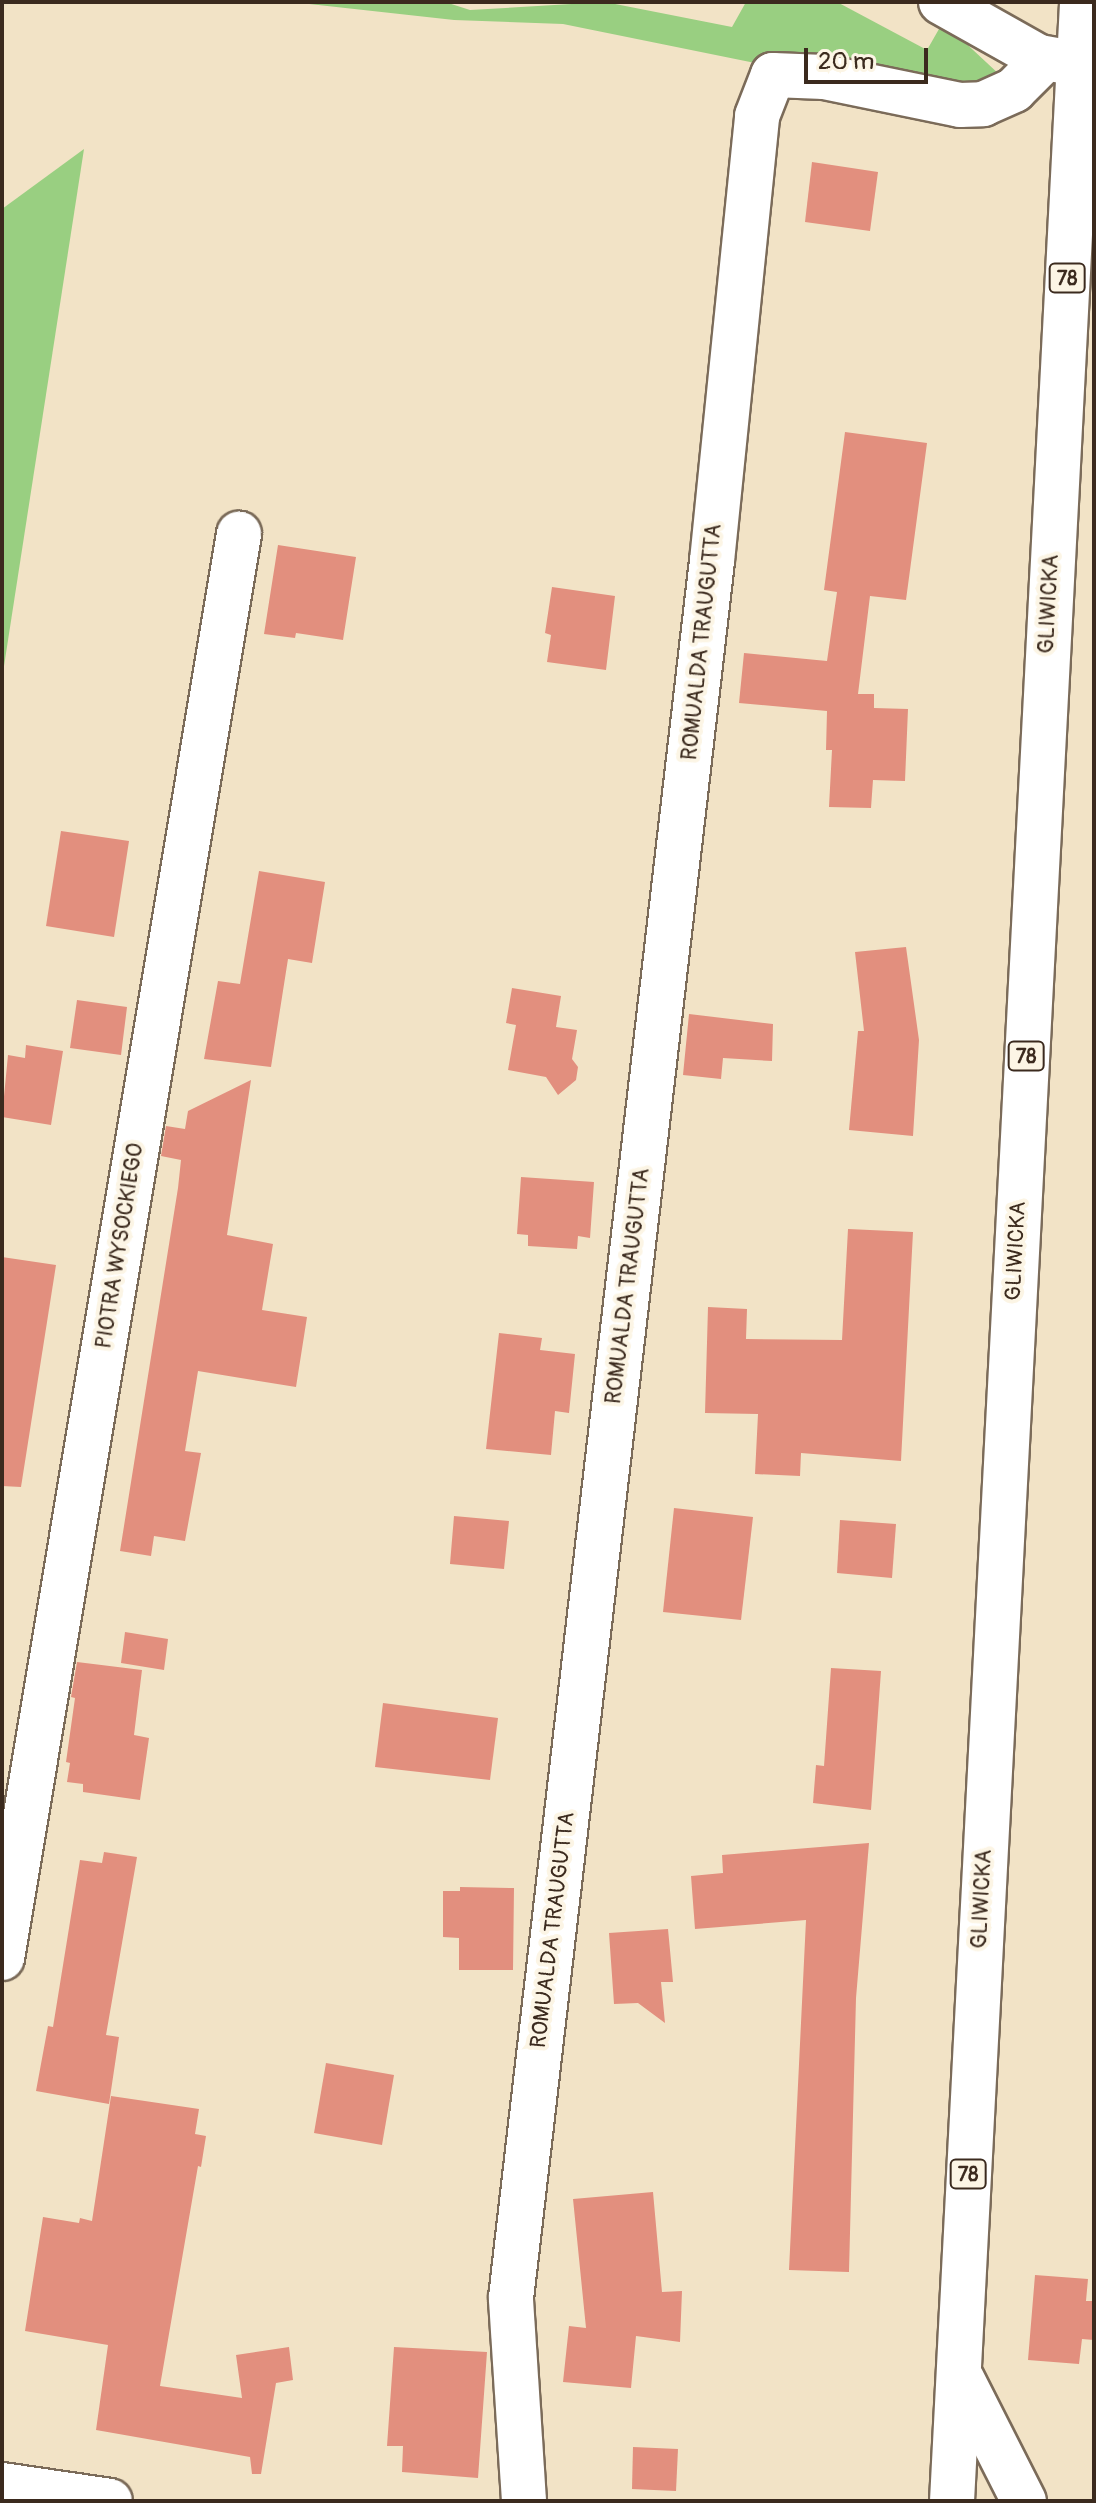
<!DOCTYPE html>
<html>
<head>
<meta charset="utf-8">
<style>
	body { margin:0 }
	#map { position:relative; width:1096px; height:2503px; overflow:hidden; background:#f2e3c6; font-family:Pangolin,sans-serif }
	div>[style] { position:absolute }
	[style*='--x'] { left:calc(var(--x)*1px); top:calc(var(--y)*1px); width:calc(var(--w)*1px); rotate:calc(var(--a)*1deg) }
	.green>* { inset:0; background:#99cf81 }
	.building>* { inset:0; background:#e28f7e }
	.roads { filter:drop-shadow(2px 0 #7b6b59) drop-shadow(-2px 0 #7b6b59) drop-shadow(0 2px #7b6b59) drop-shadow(0 -2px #7b6b59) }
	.minor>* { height:44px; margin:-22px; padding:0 22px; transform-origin:22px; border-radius:22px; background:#fff }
	.major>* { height:44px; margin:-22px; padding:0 22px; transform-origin:22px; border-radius:22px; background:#fff }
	span { translate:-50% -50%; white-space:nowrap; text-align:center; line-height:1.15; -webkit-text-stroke:8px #fcf5e5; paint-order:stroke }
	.shield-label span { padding:2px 6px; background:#fcf5e5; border:2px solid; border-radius:6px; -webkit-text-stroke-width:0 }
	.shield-label { font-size:20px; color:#3b2a1e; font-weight:700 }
	.street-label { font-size:22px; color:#3b2a1e }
	.frame { position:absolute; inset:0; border:4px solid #3b2a1e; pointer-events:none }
	.scale { position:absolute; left:804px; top:48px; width:124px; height:36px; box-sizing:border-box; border:4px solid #3b2a1e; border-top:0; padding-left:10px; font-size:24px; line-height:28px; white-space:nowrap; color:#3b2a1e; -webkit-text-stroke:6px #fcf5e5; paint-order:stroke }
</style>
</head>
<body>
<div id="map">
	<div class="green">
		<i style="clip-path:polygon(291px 2px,445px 2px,470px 10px,605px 2px,732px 27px,746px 2px,837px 2px,927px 50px,943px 22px,1001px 76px,970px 90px,760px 64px,563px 24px,454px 20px)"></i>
		<i style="clip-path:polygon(84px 149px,2px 679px,2px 209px)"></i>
	</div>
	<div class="building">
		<i style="clip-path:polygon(812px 162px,878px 172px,870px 231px,805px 222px)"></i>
		<i style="clip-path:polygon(845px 432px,927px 443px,906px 600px,870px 596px,858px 694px,874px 694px,874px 708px,908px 709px,905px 781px,873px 780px,871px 808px,829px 807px,832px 750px,826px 750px,827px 711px,739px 703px,744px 653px,827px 661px,837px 592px,824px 590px)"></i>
		<i style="clip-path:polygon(278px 545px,356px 557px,343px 640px,296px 633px,295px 638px,264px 634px)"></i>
		<i style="clip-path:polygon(552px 587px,615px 596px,606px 670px,547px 662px,551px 635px,545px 633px)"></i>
		<i style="clip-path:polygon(61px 831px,129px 841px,114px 937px,46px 926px)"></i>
		<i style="clip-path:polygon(259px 871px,325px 882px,312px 963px,288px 959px,271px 1067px,204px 1059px,218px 981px,240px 984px)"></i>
		<i style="clip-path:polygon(906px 947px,919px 1040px,913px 1136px,849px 1130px,858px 1031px,864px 1031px,855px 952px)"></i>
		<i style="clip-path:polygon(512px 988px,561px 996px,556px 1027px,577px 1030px,572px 1059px,578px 1067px,576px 1080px,558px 1095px,546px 1077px,508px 1070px,516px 1025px,506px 1023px)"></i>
		<i style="clip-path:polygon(77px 1000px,127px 1007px,121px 1055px,70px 1048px)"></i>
		<i style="clip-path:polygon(689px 1014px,773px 1024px,772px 1061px,723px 1058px,721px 1079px,683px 1075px)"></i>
		<i style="clip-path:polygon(26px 1045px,63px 1051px,51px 1125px,2px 1117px,8px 1055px,25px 1058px)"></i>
		<i style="clip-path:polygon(251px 1080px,227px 1235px,273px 1244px,262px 1310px,307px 1317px,296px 1387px,198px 1371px,185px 1451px,201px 1453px,185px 1541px,154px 1536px,151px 1556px,120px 1551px,178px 1188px,181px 1160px,161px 1156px,166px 1126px,185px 1129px,188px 1111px)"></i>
		<i style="clip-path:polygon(521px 1177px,594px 1182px,590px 1238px,578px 1236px,577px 1249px,528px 1246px,528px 1235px,517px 1234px)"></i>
		<i style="clip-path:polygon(848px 1229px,913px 1232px,901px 1461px,801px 1453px,800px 1476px,755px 1474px,758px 1414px,705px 1413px,708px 1307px,747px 1309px,746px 1339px,842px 1340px)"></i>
		<i style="clip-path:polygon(2px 1257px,56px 1265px,21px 1487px,2px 1486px)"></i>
		<i style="clip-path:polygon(499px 1333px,542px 1338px,540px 1350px,575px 1354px,569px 1413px,555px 1411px,551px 1455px,486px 1449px)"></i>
		<i style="clip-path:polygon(674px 1508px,753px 1517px,741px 1620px,663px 1612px)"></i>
		<i style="clip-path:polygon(454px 1516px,509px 1521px,504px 1569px,450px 1564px)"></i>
		<i style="clip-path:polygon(840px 1520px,896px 1524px,892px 1578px,837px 1573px)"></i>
		<i style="clip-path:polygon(125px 1632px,168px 1639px,164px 1670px,121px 1663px)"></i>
		<i style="clip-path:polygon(77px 1662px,142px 1670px,134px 1735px,149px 1738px,140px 1800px,83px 1792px,83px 1784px,67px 1782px,70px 1763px,66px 1762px,75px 1698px,71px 1697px)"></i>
		<i style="clip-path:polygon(831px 1668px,881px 1671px,871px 1810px,813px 1803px,816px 1765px,824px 1766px)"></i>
		<i style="clip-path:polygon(383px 1703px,498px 1718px,490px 1780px,375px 1767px)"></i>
		<i style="clip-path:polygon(869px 1843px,856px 1998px,849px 2272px,789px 2270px,806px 1920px,695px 1929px,691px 1876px,723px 1873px,722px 1855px)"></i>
		<i style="clip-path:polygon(104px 1852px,137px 1857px,106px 2035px,119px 2037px,109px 2104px,36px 2091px,48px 2026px,53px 2027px,80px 1860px,102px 1863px)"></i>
		<i style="clip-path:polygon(460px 1887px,514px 1888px,513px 1970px,459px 1970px,459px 1938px,443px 1937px,443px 1891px,460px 1891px)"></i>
		<i style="clip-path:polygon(668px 1929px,673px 1982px,661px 1982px,665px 2023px,638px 2003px,614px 2004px,609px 1933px)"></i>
		<i style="clip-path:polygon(326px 2063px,394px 2075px,382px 2145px,314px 2133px)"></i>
		<i style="clip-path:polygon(111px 2096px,199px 2109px,195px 2134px,206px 2136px,201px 2167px,198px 2166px,160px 2386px,242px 2398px,236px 2355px,289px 2347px,293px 2380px,276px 2383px,261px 2474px,252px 2474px,250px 2457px,96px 2430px,108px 2345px,25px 2331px,43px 2217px,79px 2223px,80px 2218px,92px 2221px)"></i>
		<i style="clip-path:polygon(653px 2192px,662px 2292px,682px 2291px,680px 2342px,636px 2336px,631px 2388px,563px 2382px,569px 2326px,586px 2328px,573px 2199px)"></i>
		<i style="clip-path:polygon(1035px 2275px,1088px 2279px,1086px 2301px,1094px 2301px,1094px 2340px,1082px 2339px,1079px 2364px,1028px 2360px)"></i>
		<i style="clip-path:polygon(394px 2347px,487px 2352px,478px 2478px,402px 2472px,403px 2446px,387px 2446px)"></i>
		<i style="clip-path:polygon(633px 2447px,678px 2449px,676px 2491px,632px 2489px)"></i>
	</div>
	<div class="roads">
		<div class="minor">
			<i style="--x:941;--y:2;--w:112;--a:29.3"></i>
			<i style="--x:1039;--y:57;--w:34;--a:10"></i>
			<i style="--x:2;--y:1958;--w:1444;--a:-80.55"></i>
			<i style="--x:2;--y:2485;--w:109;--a:8.4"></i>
			<i style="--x:524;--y:2501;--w:203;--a:-93.7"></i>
			<i style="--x:511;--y:2298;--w:1749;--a:-83.4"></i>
			<i style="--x:712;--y:561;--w:447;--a:-84.2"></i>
			<i style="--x:757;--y:116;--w:44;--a:-68.7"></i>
			<i style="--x:773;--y:75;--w:51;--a:2.2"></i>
			<i style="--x:824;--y:77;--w:139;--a:11.6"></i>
			<i style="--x:960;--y:105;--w:23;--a:-2"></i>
			<i style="--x:983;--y:104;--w:34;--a:-24"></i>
			<i style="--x:1014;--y:90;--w:44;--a:-45"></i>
		</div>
		<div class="major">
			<i style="--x:962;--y:2379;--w:137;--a:63.1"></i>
			<i style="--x:952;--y:2501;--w:2502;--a:-87.02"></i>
		</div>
	</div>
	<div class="shield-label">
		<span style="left:1067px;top:278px">78</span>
		<span style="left:1026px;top:1056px">78</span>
		<span style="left:968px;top:2174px">78</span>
	</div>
	<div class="street-label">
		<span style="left:1049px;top:604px;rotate:-87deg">GLIWICKA</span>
		<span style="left:702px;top:642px;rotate:-84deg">ROMUALDA TRAUGUTTA</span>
		<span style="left:120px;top:1246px;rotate:-81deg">PIOTRA WYSOCKIEGO</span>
		<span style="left:1016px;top:1251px;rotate:-87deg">GLIWICKA</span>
		<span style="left:628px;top:1286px;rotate:-83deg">ROMUALDA TRAUGUTTA</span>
		<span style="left:982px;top:1899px;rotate:-87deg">GLIWICKA</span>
		<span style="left:553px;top:1930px;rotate:-83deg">ROMUALDA TRAUGUTTA</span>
	</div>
	<div class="frame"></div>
	<div class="scale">20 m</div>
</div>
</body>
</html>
